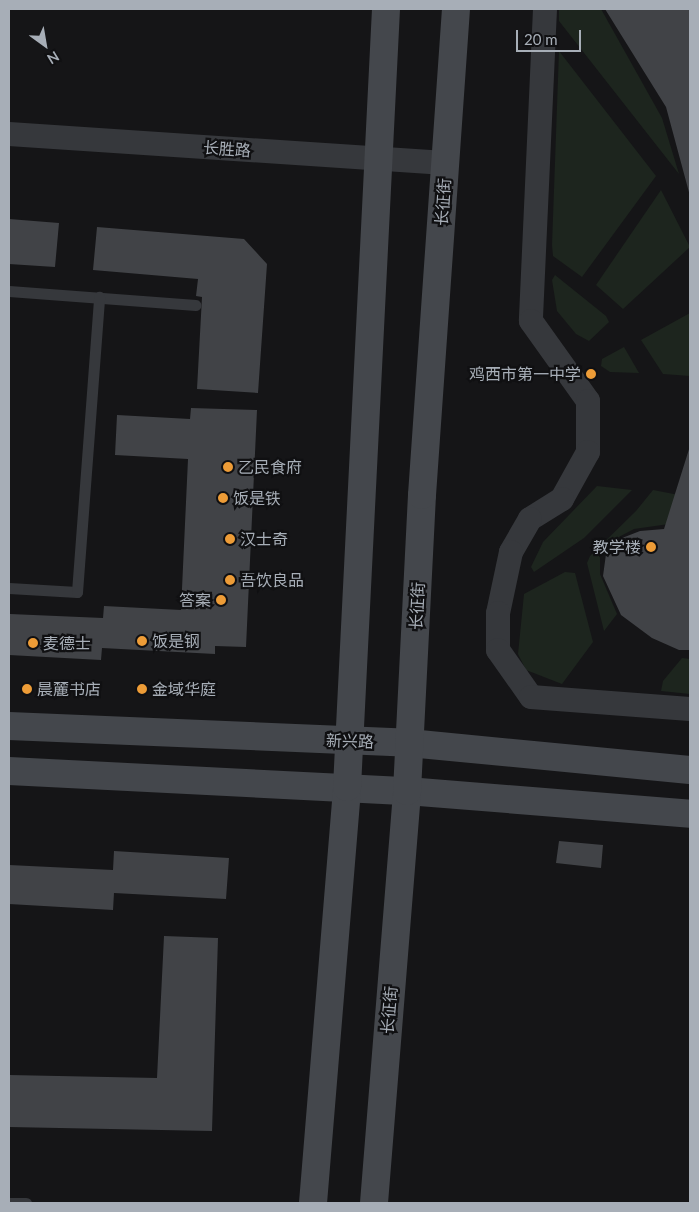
<!DOCTYPE html>
<html>
<head>
<meta charset="utf-8">
<style>
	body { margin:0 }
	#map { position:relative; width:699px; height:1212px; overflow:hidden; background:#151517; font-family:Lato,"Noto Sans SC",sans-serif }
	div>[style] { position:absolute }
	[style*='--x'] { left:calc(var(--x)*1px); top:calc(var(--y)*1px); width:calc(var(--w)*1px); rotate:calc(var(--a)*1deg) }
	.green>* { inset:0; background:#1d251e }
	.building>* { inset:0; background:#414347 }
	.service>* { height:11px; margin:-5.5px; padding:0 5.5px; transform-origin:5.5px; border-radius:5.5px; background:#36383c }
	.minor>* { height:24px; margin:-12px; padding:0 12px; transform-origin:12px; border-radius:12px; background:#36383c }
	.secondary>* { height:28px; margin:-14px; padding:0 14px; transform-origin:14px; border-radius:14px; background:#44474c }
	.dots>* { width:14px; height:14px; translate:-50% -50%; box-sizing:border-box; border:2px solid #101012; border-radius:50% }
	span { translate:-50% -50%; white-space:nowrap; text-align:center; line-height:1.15; -webkit-text-stroke:4.5px #101012; paint-order:stroke }
	.street-label { font-size:16px; color:#a7aeb7 }
	.poi-label { font-size:16px; color:#a7aeb7 }
	.right { translate:-100% -50%; text-align:right }
	.left { translate:0 -50%; text-align:left }
	.frame { position:absolute; inset:0; border:10px solid #a7aeb7; pointer-events:none }
	.north { position:absolute; left:20px; top:20px; width:50px; height:50px; -webkit-text-stroke:4px #101012; paint-order:stroke; rotate:148deg; font-size:14px; font-weight:700; line-height:20px; text-align:center; color:#a7aeb7 }
	.north::after { content:''; display:block; margin:auto; width:18px; height:22px; background:#a7aeb7; clip-path:polygon(50% 0,100% 100%,50% 72%,0 100%) }
	.scale { position:absolute; left:516px; top:30px; width:65px; height:22px; box-sizing:border-box; border:2px solid #a7aeb7; border-top:0; padding-left:6px; font-size:15px; line-height:18px; white-space:nowrap; color:#a7aeb7; -webkit-text-stroke:4px #101012; paint-order:stroke }
</style>
</head>
<body>
<div id="map">
	<div class="green">
		<i style="clip-path:polygon(559px 9px,601px 9px,662px 118px,679px 174px,559px 21px)"></i>
		<i style="clip-path:polygon(559px 51px,656px 176px,582px 277px,553px 256px,552px 245px)"></i>
		<i style="clip-path:polygon(661px 190px,690px 247px,623px 309px,596px 285px)"></i>
		<i style="clip-path:polygon(555px 275px,606px 316px,609px 322px,589px 341px,576px 334px,557px 311px,552px 280px)"></i>
		<i style="clip-path:polygon(690px 313px,690px 376px,663px 374px,641px 340px)"></i>
		<i style="clip-path:polygon(624px 347px,639px 373px,610px 372px,601px 366px,602px 359px)"></i>
		<i style="clip-path:polygon(597px 486px,632px 490px,584px 538px,534px 572px,531px 567px,543px 542px)"></i>
		<i style="clip-path:polygon(653px 490px,679px 495px,669px 524px,634px 529px,613px 540px,600px 557px,600px 574px,617px 614px,604px 631px,587px 563px,590px 556px,636px 511px)"></i>
		<i style="clip-path:polygon(565px 572px,575px 573px,593px 642px,562px 684px,526px 670px,518px 654px,524px 594px)"></i>
		<i style="clip-path:polygon(682px 658px,690px 659px,690px 694px,661px 691px,663px 681px)"></i>
	</div>
	<div class="building">
		<i style="clip-path:polygon(605px 9px,690px 9px,690px 196px,666px 107px)"></i>
		<i style="clip-path:polygon(9px 219px,59px 223px,55px 267px,9px 264px)"></i>
		<i style="clip-path:polygon(97px 227px,244px 239px,267px 264px,258px 393px,197px 389px,202px 297px,196px 296px,198px 279px,93px 270px)"></i>
		<i style="clip-path:polygon(191px 408px,257px 410px,246px 647px,215px 646px,215px 654px,102px 648px,101px 660px,9px 655px,10px 614px,103px 618px,104px 606px,181px 610px,188px 459px,115px 455px,117px 415px,190px 419px)"></i>
		<i style="clip-path:polygon(690px 446px,690px 650px,679px 650px,652px 638px,621px 615px,603px 576px,606px 554px,617px 540px,640px 531px,664px 529px)"></i>
		<i style="clip-path:polygon(559px 841px,603px 845px,601px 868px,556px 863px)"></i>
		<i style="clip-path:polygon(114px 851px,229px 858px,226px 899px,114px 893px,113px 910px,9px 904px,9px 865px,113px 870px)"></i>
		<i style="clip-path:polygon(164px 936px,218px 938px,212px 1131px,9px 1127px,9px 1075px,157px 1078px)"></i>
	</div>
	<div class="service">
		<i style="--x:9;--y:291;--w:187;--a:4.3"></i>
		<i style="--x:9;--y:588;--w:68;--a:3.4"></i>
		<i style="--x:77;--y:592;--w:296;--a:-85.7"></i>
		<i style="--x:9;--y:1203;--w:17;--a:0"></i>
	</div>
	<div class="minor">
		<i style="--x:545;--y:9;--w:312;--a:92.6"></i>
		<i style="--x:531;--y:321;--w:98;--a:54.5"></i>
		<i style="--x:588;--y:401;--w:51;--a:90"></i>
		<i style="--x:588;--y:452;--w:54;--a:119"></i>
		<i style="--x:562;--y:499;--w:38;--a:148"></i>
		<i style="--x:530;--y:519;--w:38;--a:120"></i>
		<i style="--x:511;--y:552;--w:62;--a:102"></i>
		<i style="--x:498;--y:613;--w:37;--a:90"></i>
		<i style="--x:498;--y:650;--w:57;--a:54.9"></i>
		<i style="--x:531;--y:697;--w:159;--a:4.3"></i>
		<i style="--x:9;--y:134;--w:437;--a:3.8"></i>
	</div>
	<div class="secondary">
		<i style="--x:9;--y:726;--w:400;--a:2.4"></i>
		<i style="--x:409;--y:743;--w:282;--a:5.5"></i>
		<i style="--x:9;--y:771;--w:399;--a:2.9"></i>
		<i style="--x:407;--y:791;--w:284;--a:4.6"></i>
		<i style="--x:313;--y:1203;--w:417;--a:-85.3"></i>
		<i style="--x:347;--y:787;--w:779;--a:-87.13"></i>
		<i style="--x:374;--y:1203;--w:413;--a:-85.4"></i>
		<i style="--x:407;--y:791;--w:296;--a:-87.1"></i>
		<i style="--x:422;--y:495;--w:487;--a:-86"></i>
	</div>
	<div class="dots">
		<i style="left:591px;top:374px;background:#ed9c37"></i>
		<i style="left:228px;top:467px;background:#ed9c37"></i>
		<i style="left:223px;top:498px;background:#ed9c37"></i>
		<i style="left:230px;top:539px;background:#ed9c37"></i>
		<i style="left:651px;top:547px;background:#ed9c37"></i>
		<i style="left:230px;top:580px;background:#ed9c37"></i>
		<i style="left:221px;top:600px;background:#ed9c37"></i>
		<i style="left:142px;top:641px;background:#ed9c37"></i>
		<i style="left:33px;top:643px;background:#ed9c37"></i>
		<i style="left:27px;top:689px;background:#ed9c37"></i>
		<i style="left:142px;top:689px;background:#ed9c37"></i>
	</div>
	<div class="street-label">
		<span style="left:227px;top:149px;rotate:4deg">长胜路</span>
		<span style="left:443px;top:202px;rotate:-86deg">长征街</span>
		<span style="left:417px;top:606px;rotate:-87deg">长征街</span>
		<span style="left:350px;top:741px;rotate:2deg">新兴路</span>
		<span style="left:389px;top:1010px;rotate:-85deg">长征街</span>
	</div>
	<div class="poi-label">
		<span class="right" style="left:581px;top:374px">鸡西市第一中学</span>
		<span class="left" style="left:238px;top:467px">乙民食府</span>
		<span class="left" style="left:233px;top:498px">饭是铁</span>
		<span class="left" style="left:240px;top:539px">汉士奇</span>
		<span class="right" style="left:641px;top:547px">教学楼</span>
		<span class="left" style="left:240px;top:580px">吾饮良品</span>
		<span class="right" style="left:211px;top:600px">答案</span>
		<span class="left" style="left:152px;top:641px">饭是钢</span>
		<span class="left" style="left:43px;top:643px">麦德士</span>
		<span class="left" style="left:37px;top:689px">晨麓书店</span>
		<span class="left" style="left:152px;top:689px">金域华庭</span>
	</div>
	<div class="frame"></div>
	<div class="north">N</div>
	<div class="scale">20 m</div>
</div>
</body>
</html>
